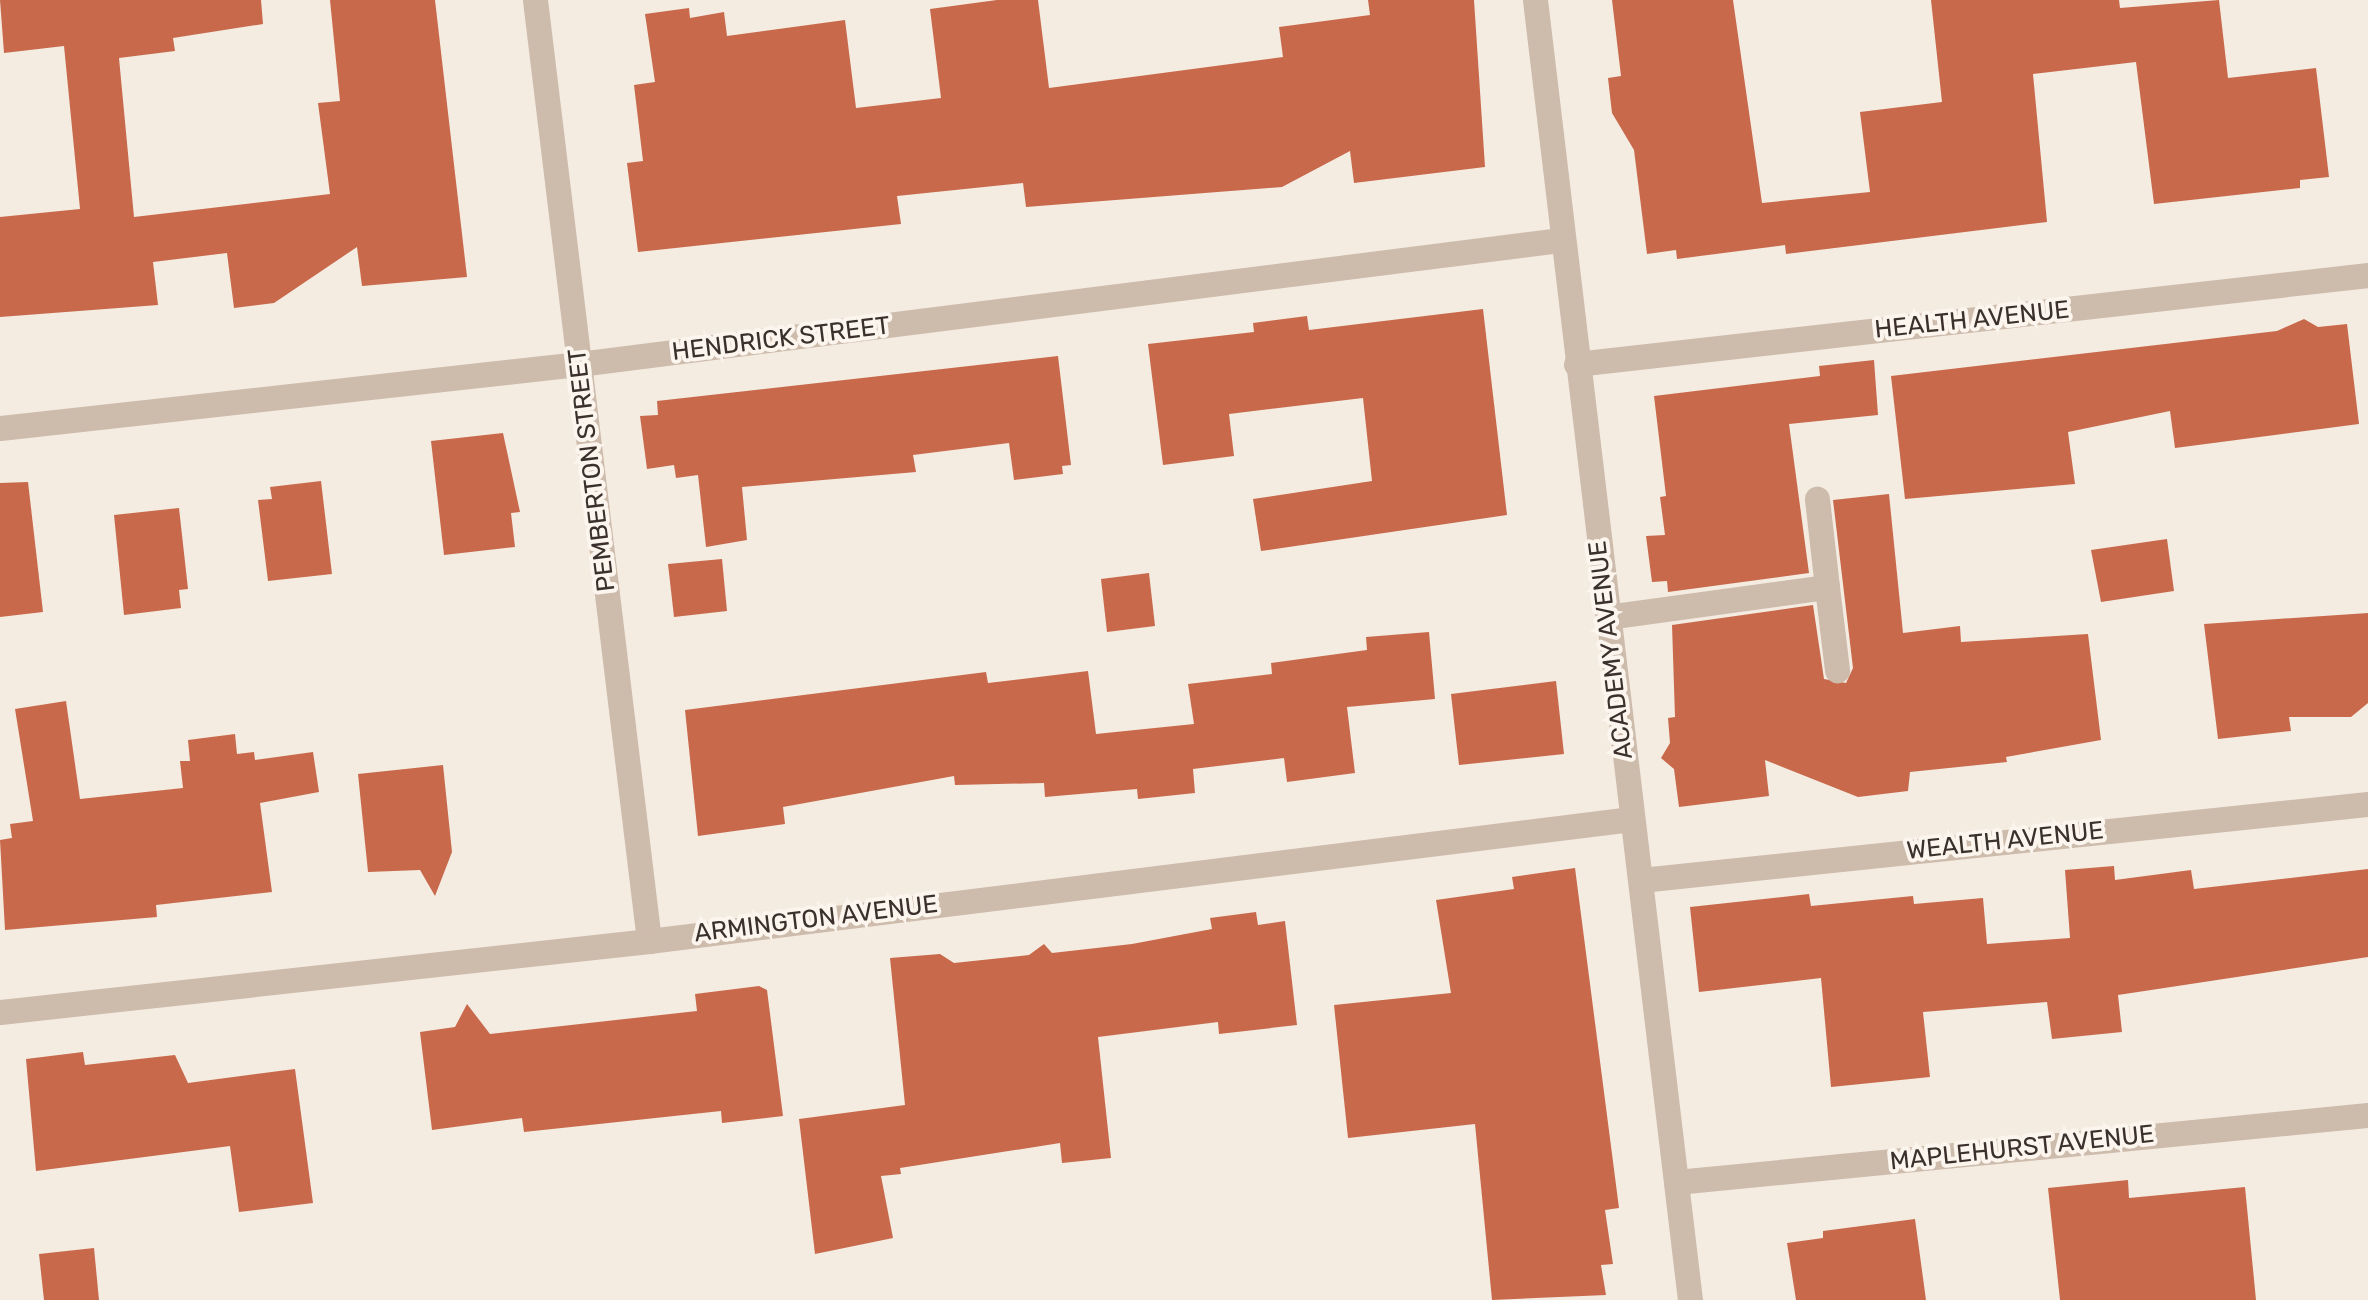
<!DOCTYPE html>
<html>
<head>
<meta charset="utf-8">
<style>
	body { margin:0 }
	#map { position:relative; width:2368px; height:1300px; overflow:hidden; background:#f4ebe1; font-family:Rubik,sans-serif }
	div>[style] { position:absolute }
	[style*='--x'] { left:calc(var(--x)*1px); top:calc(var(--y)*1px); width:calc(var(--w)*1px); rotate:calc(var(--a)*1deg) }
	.building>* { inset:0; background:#c8694b }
	.minor>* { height:25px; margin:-12.5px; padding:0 12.5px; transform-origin:12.5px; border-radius:12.5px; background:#cdbbac }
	span { translate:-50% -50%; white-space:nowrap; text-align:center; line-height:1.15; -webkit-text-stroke:8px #fbf5ee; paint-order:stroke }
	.street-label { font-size:25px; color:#3b302b }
</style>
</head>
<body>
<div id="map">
	<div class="building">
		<i style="clip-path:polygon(0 0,261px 0,263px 24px,173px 38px,175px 51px,119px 58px,134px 217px,330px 194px,318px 103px,340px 101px,330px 0,435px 0,467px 277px,362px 286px,357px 247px,274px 303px,234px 308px,227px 253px,153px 262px,158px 305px,0 317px,0 217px,80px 209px,64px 46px,4px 53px)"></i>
		<i style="clip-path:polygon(997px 0,1038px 0,1049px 88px,1283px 57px,1279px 27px,1370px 15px,1368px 0,1474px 0,1485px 167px,1354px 183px,1350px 151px,1282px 187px,1026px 207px,1023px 183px,897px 196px,901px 224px,638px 252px,627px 163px,643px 161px,634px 85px,655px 82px,645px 14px,689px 8px,690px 18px,724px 12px,727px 36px,845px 20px,856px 108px,941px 98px,930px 9px)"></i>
		<i style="clip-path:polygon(1612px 0,1733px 0,1762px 203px,1870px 192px,1860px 112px,1942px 102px,1931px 0,2119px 0,2120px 8px,2219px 0,2228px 78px,2316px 68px,2329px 177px,2300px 180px,2300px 188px,2154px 204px,2136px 62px,2033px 74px,2047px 222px,1786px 254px,1785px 245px,1677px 259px,1676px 250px,1647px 254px,1634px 150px,1612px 113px,1608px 78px,1621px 76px)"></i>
		<i style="clip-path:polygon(1483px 309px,1507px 515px,1261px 551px,1253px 499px,1372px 481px,1363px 398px,1229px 414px,1234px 456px,1163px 465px,1148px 344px,1254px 332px,1253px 323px,1307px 316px,1309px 330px)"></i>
		<i style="clip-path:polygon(2304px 319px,2318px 327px,2347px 324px,2359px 424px,2175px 448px,2170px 411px,2068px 432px,2075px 484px,1905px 499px,1891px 376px,2277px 331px)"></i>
		<i style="clip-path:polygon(1058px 356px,1071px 465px,1062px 466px,1063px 474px,1014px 480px,1009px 443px,913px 455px,916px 472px,742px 487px,747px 540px,706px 547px,698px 475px,676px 478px,674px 465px,647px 469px,640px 416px,658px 415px,657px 401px)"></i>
		<i style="clip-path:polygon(1874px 360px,1878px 415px,1789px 424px,1809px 573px,1668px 592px,1667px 581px,1652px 582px,1646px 536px,1665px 535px,1660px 497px,1666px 496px,1654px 396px,1820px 376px,1819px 366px)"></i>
		<i style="clip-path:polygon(503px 433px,520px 512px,511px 513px,515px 547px,444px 555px,431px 441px)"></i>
		<i style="clip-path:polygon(321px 481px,332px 574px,268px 581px,258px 500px,272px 499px,270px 487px)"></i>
		<i style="clip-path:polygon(28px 482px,43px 612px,0 617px,0 483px)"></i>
		<i style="clip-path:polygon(1889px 494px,1903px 633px,1960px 626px,1961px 642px,2088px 634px,2101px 740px,2006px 757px,2007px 762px,1910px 772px,1908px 791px,1858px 797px,1765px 760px,1769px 796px,1679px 807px,1674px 769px,1661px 758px,1670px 743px,1668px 718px,1675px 717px,1672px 625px,1813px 605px,1824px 679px,1846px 683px,1853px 668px,1833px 500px)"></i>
		<i style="clip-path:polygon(179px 508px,188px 589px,179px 590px,181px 608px,124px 615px,114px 515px)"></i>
		<i style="clip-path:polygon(2167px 539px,2174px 591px,2101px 602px,2091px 550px)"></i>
		<i style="clip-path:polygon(722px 559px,727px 611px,674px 617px,668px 564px)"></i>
		<i style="clip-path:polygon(1149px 573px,1155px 626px,1107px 632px,1101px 579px)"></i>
		<i style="clip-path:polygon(2368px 613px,2368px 703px,2351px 717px,2289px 717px,2291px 731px,2218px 739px,2204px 624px)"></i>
		<i style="clip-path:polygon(1429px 632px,1435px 699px,1347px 707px,1355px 773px,1287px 782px,1284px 758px,1193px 769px,1195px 793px,1138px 799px,1137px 789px,1045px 797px,1044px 783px,955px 785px,954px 776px,783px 807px,785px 824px,698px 836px,685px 710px,986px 672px,988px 683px,1088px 671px,1096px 734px,1194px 724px,1188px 684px,1272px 674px,1271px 663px,1367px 650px,1366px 637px)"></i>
		<i style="clip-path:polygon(1556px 681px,1564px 754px,1459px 765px,1451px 694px)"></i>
		<i style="clip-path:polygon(66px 701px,80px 799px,183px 788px,180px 761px,190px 761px,188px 740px,235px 734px,237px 754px,254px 752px,255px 760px,313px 752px,319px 792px,260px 803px,272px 892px,156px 905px,157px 917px,5px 930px,0 840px,12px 838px,10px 824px,33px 821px,15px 709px)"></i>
		<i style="clip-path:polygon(443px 765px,452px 852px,435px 896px,420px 870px,368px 872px,358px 774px)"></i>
		<i style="clip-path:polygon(2114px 866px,2115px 880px,2191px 870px,2194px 889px,2368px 869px,2368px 957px,2118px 995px,2122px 1032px,2052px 1039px,2047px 1002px,1923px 1012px,1930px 1077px,1831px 1087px,1821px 978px,1699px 992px,1690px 907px,1809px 894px,1811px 906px,1913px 896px,1914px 904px,1983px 898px,1987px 944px,2070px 938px,2065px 870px)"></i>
		<i style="clip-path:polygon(1575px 868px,1619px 1208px,1605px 1210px,1613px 1264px,1601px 1265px,1606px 1295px,1492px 1300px,1475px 1124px,1348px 1138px,1334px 1005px,1451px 993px,1436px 900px,1514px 889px,1512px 877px)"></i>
		<i style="clip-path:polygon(1256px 912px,1258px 925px,1285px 921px,1297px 1025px,1219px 1034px,1218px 1022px,1098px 1037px,1111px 1158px,1062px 1163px,1060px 1143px,900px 1168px,901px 1174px,881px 1176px,893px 1238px,815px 1254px,799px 1119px,905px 1105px,890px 958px,940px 954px,954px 963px,1029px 955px,1044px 944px,1052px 953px,1132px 944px,1212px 929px,1210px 918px)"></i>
		<i style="clip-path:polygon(759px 986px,767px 990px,783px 1116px,722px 1123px,721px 1111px,524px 1132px,522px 1118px,432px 1130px,420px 1032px,455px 1027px,467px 1004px,490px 1034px,697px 1011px,695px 994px)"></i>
		<i style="clip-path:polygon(83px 1052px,85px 1065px,175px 1055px,188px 1083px,295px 1069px,313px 1203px,239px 1212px,230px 1146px,36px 1171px,26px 1059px)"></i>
		<i style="clip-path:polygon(2128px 1180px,2129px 1198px,2245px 1187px,2256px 1300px,2060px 1300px,2048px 1188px)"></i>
		<i style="clip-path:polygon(1915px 1219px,1926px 1300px,1796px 1300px,1787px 1243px,1823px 1238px,1823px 1231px)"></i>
		<i style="clip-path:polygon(94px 1248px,99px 1300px,44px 1300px,39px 1254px)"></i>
	</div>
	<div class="minor">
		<i style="--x:535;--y:0;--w:948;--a:83.09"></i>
		<i style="--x:1535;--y:0;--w:1309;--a:83.2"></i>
		<i style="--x:1576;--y:364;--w:797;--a:-6.41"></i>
		<i style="--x:0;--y:428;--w:583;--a:-6.31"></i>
		<i style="--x:579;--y:364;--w:990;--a:-7.2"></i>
		<i style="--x:1827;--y:587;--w:84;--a:83.1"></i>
		<i style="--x:1607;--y:617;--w:222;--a:-7.8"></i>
		<i style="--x:1827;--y:587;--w:89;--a:-96.5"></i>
		<i style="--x:1641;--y:880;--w:731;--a:-5.97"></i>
		<i style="--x:0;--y:1012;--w:653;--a:-6.24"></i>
		<i style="--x:649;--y:941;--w:990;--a:-7.08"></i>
		<i style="--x:1676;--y:1182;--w:695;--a:-5.53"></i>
	</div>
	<div class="street-label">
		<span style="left:1972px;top:320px;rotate:-6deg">HEALTH AVENUE</span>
		<span style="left:781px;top:339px;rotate:-7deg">HENDRICK STREET</span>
		<span style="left:592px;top:470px;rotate:-97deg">PEMBERTON STREET</span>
		<span style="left:1611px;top:650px;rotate:-97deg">ACADEMY AVENUE</span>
		<span style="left:2005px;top:841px;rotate:-6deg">WEALTH AVENUE</span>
		<span style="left:816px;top:919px;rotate:-7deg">ARMINGTON AVENUE</span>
		<span style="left:2022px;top:1148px;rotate:-6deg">MAPLEHURST AVENUE</span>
	</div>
</div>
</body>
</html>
